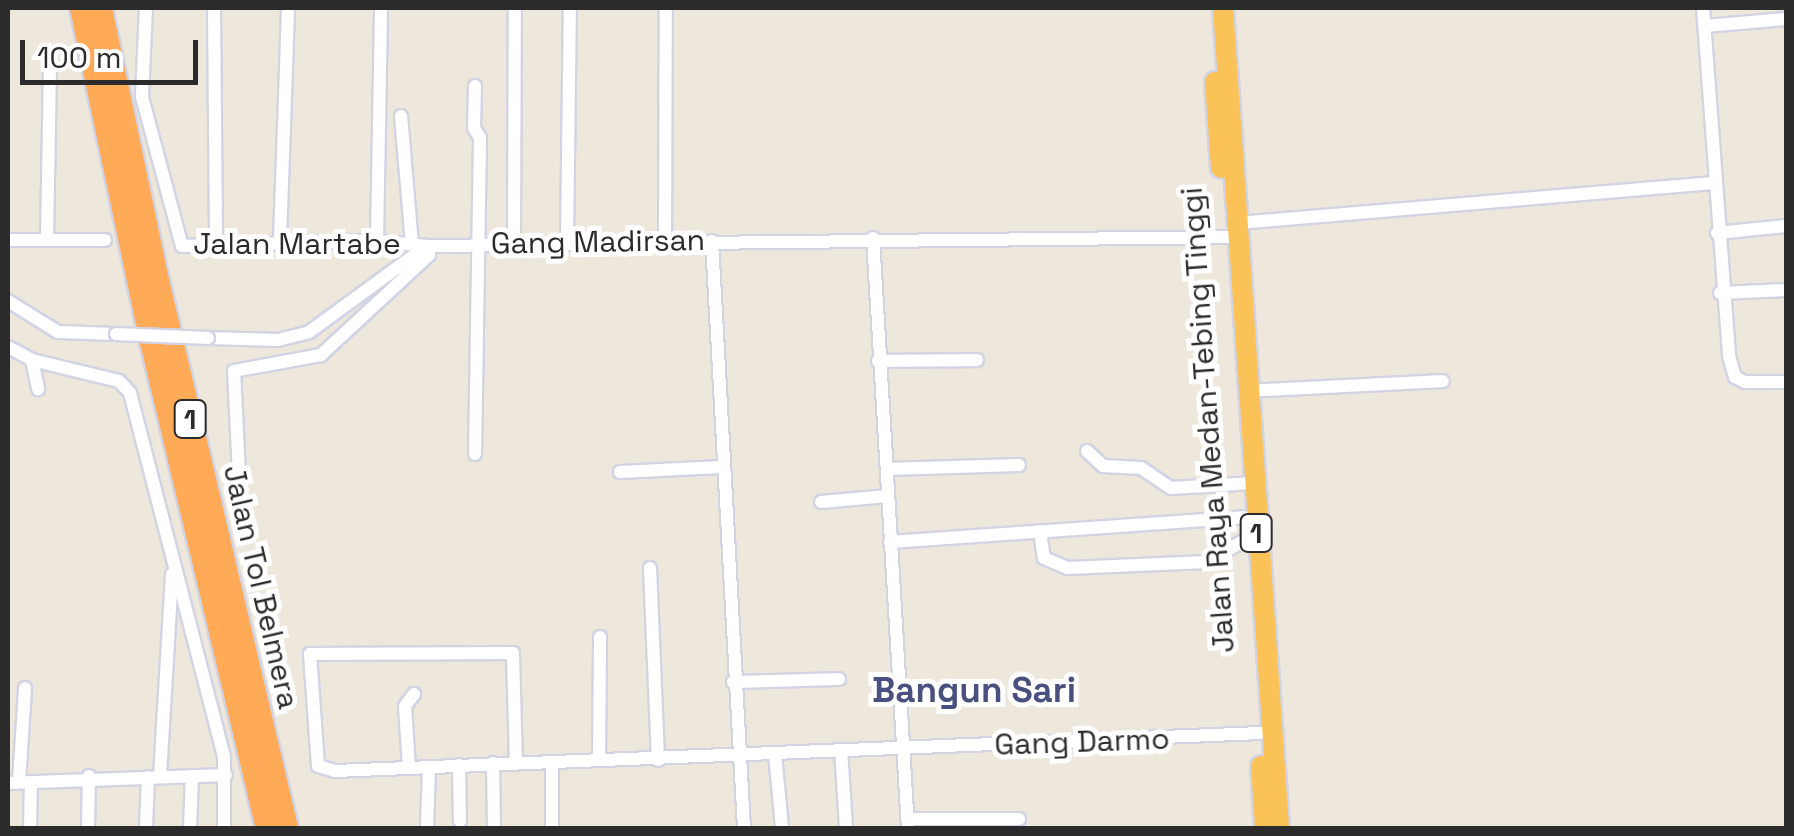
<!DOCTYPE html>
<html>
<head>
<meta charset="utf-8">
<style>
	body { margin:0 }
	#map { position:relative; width:1794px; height:836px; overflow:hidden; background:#ede7dc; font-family:"Space Grotesk",sans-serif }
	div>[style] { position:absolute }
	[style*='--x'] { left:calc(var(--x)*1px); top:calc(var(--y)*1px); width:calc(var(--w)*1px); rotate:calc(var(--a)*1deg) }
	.roads { filter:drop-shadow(2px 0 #d2d4e4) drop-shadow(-2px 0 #d2d4e4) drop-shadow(0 2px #d2d4e4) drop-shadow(0 -2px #d2d4e4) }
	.minor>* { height:12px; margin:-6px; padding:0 6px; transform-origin:6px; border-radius:6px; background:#fff }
	.trunk>* { height:20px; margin:-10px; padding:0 10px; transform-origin:10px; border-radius:10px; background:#fbc357 }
	.motorway>* { height:22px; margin:-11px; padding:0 11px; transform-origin:11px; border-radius:11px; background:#ffaa56 }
	.bridges { filter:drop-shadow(2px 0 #d2d4e4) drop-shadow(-2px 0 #d2d4e4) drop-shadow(0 2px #d2d4e4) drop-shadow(0 -2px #d2d4e4) }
	.minor-bridge>* { height:12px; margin:-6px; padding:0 6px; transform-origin:6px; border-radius:6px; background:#fff }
	span { translate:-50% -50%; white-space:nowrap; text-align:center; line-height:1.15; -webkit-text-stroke:10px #fff; paint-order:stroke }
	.shield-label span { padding:2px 8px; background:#fff; border:2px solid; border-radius:8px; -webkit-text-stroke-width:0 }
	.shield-label { font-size:28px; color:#2b2b2b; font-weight:700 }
	.street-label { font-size:30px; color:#2b2b2b }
	.quarter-label { font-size:35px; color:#494f7e; font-weight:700 }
	.frame { position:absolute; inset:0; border:10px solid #2b2b2b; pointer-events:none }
	.scale { position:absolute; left:20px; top:40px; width:178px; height:45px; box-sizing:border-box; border:5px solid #2b2b2b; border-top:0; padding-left:12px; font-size:30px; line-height:35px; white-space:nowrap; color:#2b2b2b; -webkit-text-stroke:8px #fff; paint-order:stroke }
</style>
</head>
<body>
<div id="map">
	<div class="roads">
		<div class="minor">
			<i style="--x:146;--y:8;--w:89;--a:92.6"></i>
			<i style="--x:142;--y:97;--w:154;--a:75"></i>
			<i style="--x:182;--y:246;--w:195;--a:-1.5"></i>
			<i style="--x:377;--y:241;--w:50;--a:5.7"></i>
			<i style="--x:427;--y:246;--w:9;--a:77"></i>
			<i style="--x:429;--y:255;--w:147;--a:137.2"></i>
			<i style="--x:321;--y:355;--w:88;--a:169.6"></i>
			<i style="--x:234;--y:371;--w:101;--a:87.2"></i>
			<i style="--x:214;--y:8;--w:235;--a:89.5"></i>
			<i style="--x:1703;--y:8;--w:349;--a:85.7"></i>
			<i style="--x:1729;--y:356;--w:22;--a:74"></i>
			<i style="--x:1735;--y:377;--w:11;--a:27"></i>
			<i style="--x:1745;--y:382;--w:41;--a:0"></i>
			<i style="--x:1705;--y:26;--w:81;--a:-4.9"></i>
			<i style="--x:475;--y:86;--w:42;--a:91.4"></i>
			<i style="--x:474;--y:128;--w:12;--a:59"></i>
			<i style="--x:480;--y:138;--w:316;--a:90.9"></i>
			<i style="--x:401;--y:116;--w:128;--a:85.1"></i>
			<i style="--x:1238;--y:223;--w:477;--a:-4.8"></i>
			<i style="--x:1717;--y:233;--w:69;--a:-5.8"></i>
			<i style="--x:873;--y:238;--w:591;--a:86.61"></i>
			<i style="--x:47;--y:239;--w:174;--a:-89"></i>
			<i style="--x:8;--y:240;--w:97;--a:0"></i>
			<i style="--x:280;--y:240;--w:232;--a:-88"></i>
			<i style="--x:377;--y:241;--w:233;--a:-89"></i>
			<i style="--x:665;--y:241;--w:233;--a:-89.8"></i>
			<i style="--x:712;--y:241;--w:588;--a:86.88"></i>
			<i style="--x:514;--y:242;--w:234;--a:-89.8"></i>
			<i style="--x:567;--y:243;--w:235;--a:-89.3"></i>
			<i style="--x:1720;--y:293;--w:66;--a:-2.6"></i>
			<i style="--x:8;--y:301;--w:59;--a:31.8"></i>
			<i style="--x:58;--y:332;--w:58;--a:2"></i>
			<i style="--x:208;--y:338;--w:70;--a:1.6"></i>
			<i style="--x:278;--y:340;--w:32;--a:-14"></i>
			<i style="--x:309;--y:332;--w:146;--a:-36.1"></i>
			<i style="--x:427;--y:246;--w:812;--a:-0.64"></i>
			<i style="--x:8;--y:347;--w:27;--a:28"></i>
			<i style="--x:32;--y:360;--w:89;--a:13.6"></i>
			<i style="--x:119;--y:381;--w:16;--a:47"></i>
			<i style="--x:130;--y:393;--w:376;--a:75.5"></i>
			<i style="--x:224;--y:757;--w:71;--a:90"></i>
			<i style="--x:32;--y:360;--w:30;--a:78"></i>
			<i style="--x:878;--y:361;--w:99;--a:-0.6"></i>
			<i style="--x:1247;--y:391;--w:196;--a:-2.9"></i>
			<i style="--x:1087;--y:451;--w:22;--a:43"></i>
			<i style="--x:1103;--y:466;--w:38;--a:3"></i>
			<i style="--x:1141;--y:468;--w:36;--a:34"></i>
			<i style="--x:1171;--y:488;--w:82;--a:-3.5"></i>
			<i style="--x:887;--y:469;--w:132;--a:-1.7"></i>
			<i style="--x:620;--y:472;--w:101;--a:-2.8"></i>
			<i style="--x:821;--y:502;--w:67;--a:-5.1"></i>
			<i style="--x:1040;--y:531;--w:27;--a:82"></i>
			<i style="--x:1044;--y:558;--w:26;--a:23"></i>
			<i style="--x:1068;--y:568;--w:139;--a:-2.5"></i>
			<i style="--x:1207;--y:562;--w:44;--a:-30.1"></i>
			<i style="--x:890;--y:542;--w:355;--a:-4"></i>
			<i style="--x:650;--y:568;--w:192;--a:87.6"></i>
			<i style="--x:733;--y:682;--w:106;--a:-1.6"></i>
			<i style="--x:841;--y:750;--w:78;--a:86.3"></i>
			<i style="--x:775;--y:754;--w:74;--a:84.6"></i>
			<i style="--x:599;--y:759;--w:122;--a:-89.5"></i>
			<i style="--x:493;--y:763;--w:65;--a:89.1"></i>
			<i style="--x:516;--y:763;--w:110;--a:-91.6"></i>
			<i style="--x:513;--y:653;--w:203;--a:179.7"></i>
			<i style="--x:310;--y:654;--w:112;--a:85.9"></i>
			<i style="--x:318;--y:766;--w:18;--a:16"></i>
			<i style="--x:335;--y:771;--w:926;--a:-2.35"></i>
			<i style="--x:459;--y:765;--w:56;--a:89"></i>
			<i style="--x:409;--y:767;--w:61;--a:-93.8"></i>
			<i style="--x:405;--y:706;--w:15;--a:-53"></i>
			<i style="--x:160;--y:776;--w:202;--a:-86.6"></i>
			<i style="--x:19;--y:782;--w:94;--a:-86.3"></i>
			<i style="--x:8;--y:783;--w:218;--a:-2.1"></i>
			<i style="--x:907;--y:819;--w:112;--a:0"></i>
			<i style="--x:30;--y:828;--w:46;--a:-88.8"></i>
			<i style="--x:88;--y:828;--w:52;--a:-88.9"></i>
			<i style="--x:146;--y:828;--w:51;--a:-87.8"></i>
			<i style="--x:190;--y:828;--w:52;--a:-87.8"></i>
			<i style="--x:427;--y:828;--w:61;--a:-88.1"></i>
			<i style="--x:552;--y:828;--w:66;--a:-90"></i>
		</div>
		<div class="trunk">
			<i style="--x:1223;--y:8;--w:822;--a:86.09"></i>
			<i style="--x:1215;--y:82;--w:86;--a:86"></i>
			<i style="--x:1261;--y:766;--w:62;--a:86.3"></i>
		</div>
		<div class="motorway">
			<i style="--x:81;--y:8;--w:341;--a:78.2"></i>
			<i style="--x:151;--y:342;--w:500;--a:76.6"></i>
			<i style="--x:101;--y:8;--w:270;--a:78.2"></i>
			<i style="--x:156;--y:272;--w:571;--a:76.74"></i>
		</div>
	</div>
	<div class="bridges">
		<div class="minor-bridge">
			<i style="--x:116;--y:334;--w:92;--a:2.5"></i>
		</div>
	</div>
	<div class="shield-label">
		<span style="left:190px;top:419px">1</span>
		<span style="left:1256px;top:533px">1</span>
	</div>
	<div class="street-label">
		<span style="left:598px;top:242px;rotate:-1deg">Gang Madirsan</span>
		<span style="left:297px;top:244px">Jalan Martabe</span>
		<span style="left:1208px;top:420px;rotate:-94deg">Jalan Raya Medan-Tebing Tinggi</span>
		<span style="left:261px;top:587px;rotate:77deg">Jalan Tol Belmera</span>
		<span style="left:1082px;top:742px;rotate:-2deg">Gang Darmo</span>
	</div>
	<div class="quarter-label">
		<span style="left:974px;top:690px">Bangun Sari</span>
	</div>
	<div class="frame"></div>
	<div class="scale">100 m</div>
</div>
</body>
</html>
